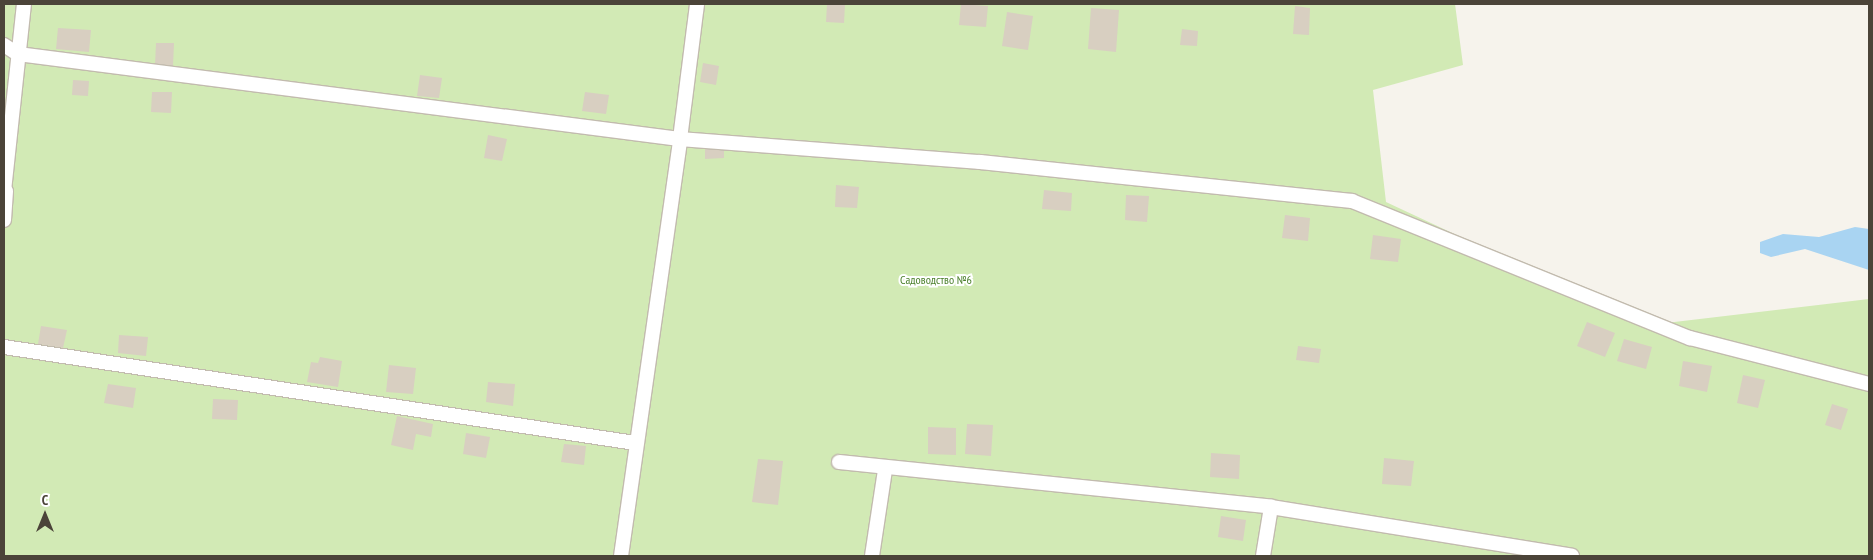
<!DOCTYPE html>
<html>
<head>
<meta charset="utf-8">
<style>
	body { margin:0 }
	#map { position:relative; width:1873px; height:560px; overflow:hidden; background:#f6f3ec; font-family:"PT Sans Narrow",sans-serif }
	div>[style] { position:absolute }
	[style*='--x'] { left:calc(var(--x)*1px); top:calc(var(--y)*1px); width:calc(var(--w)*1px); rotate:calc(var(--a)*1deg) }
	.green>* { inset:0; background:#d2eab5 }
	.water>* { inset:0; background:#a9d4f2 }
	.building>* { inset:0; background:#d8cfc1 }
	.roads { filter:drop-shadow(1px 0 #c2bbae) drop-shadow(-1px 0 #c2bbae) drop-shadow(0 1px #c2bbae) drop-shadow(0 -1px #c2bbae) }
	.lane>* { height:14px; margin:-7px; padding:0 7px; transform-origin:7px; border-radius:7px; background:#fff }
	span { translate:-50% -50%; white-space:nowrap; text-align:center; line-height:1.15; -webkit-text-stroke:4px #fff; paint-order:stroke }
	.park-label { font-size:12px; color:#4a7f2a }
	.frame { position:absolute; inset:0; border:5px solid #4b4439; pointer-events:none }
	.north { position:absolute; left:20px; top:490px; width:50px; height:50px; -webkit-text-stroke:4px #fff; paint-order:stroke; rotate:0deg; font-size:14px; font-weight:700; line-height:20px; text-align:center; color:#4b4439 }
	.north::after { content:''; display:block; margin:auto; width:18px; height:22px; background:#4b4439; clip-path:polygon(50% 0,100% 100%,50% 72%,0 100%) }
</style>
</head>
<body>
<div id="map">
	<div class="green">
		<i style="clip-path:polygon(4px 4px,1455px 4px,1463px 65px,1373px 90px,1386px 202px,1649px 325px,1869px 299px,1869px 556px,4px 556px)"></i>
	</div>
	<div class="water">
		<i style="clip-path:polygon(1855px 227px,1869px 229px,1869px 270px,1805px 249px,1771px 257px,1760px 253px,1760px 242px,1783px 234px,1819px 237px)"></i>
	</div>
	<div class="building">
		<i style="clip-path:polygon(827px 4px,845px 4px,844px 23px,826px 22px)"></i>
		<i style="clip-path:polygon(961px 4px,988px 6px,986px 27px,959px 25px)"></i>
		<i style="clip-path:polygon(1295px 6px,1310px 8px,1309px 35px,1293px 34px)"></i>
		<i style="clip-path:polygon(1091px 8px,1119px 10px,1116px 52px,1088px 49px)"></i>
		<i style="clip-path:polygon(1007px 12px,1033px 16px,1028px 50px,1002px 46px)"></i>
		<i style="clip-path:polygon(58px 28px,91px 30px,89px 52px,56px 49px)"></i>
		<i style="clip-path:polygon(1182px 29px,1198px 31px,1197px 46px,1180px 45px)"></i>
		<i style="clip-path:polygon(156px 43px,174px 43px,173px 66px,155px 65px)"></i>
		<i style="clip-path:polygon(703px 63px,719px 66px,716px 85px,700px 82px)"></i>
		<i style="clip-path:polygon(420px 75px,442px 78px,439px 98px,417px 96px)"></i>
		<i style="clip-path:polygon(73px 80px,89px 81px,88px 96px,72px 95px)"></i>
		<i style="clip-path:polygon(152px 92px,172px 92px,171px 113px,151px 112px)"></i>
		<i style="clip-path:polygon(585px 92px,609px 95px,606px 114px,582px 111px)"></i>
		<i style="clip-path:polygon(488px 135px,507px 139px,502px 161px,484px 158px)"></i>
		<i style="clip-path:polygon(705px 146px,724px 146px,724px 158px,705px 159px)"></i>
		<i style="clip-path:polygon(836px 185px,859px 187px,857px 208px,835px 207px)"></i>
		<i style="clip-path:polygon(1044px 190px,1072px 193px,1071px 211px,1042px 209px)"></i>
		<i style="clip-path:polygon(1126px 195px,1149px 196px,1147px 222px,1125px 220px)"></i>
		<i style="clip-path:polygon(1285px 215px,1310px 218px,1308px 241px,1282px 238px)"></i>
		<i style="clip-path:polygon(1373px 235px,1401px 239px,1398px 262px,1370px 259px)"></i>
		<i style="clip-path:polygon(1587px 322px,1615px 333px,1605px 357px,1577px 346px)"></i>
		<i style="clip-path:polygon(41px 326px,67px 330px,63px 348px,38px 344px)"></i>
		<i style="clip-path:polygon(119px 335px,148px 337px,146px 356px,118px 353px)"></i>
		<i style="clip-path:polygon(1624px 339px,1652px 347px,1646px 369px,1617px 361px)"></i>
		<i style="clip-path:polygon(1298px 346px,1321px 349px,1319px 363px,1296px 360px)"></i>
		<i style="clip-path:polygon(320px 357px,342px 361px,338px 387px,307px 382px,311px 362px,318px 363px)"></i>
		<i style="clip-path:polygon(1683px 361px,1712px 366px,1707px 392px,1679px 386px)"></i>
		<i style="clip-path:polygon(389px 365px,416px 368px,413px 394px,386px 392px)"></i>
		<i style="clip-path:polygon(1743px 375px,1765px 380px,1758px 408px,1737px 403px)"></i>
		<i style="clip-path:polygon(488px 382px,515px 384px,513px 406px,486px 402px)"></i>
		<i style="clip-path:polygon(108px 384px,136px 388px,133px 408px,104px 403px)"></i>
		<i style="clip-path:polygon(213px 399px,238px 400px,237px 420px,212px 419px)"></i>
		<i style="clip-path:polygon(1832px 404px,1848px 409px,1841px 430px,1825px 425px)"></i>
		<i style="clip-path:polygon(397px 416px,433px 424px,431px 437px,416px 434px,413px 450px,391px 445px)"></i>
		<i style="clip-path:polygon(967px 424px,993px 425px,991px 456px,965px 454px)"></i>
		<i style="clip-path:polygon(928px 427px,956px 428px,956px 455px,928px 454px)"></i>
		<i style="clip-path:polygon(466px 433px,490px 437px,486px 458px,463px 454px)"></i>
		<i style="clip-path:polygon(564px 444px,586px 446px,584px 465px,561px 462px)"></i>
		<i style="clip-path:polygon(1211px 453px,1240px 455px,1239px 479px,1210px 477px)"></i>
		<i style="clip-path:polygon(1384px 458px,1414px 461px,1411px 486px,1382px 484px)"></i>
		<i style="clip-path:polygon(758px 459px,783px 461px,778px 505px,752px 502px)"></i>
		<i style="clip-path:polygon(1221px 516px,1246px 520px,1243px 541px,1218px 537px)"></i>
	</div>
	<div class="roads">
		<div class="lane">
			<i style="--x:4;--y:45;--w:17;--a:33"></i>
			<i style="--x:18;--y:54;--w:667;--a:7.32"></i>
			<i style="--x:680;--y:139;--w:136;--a:-82.8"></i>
			<i style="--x:4;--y:191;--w:188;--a:-83.9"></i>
			<i style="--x:4;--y:220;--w:29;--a:-86"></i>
			<i style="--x:4;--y:347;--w:638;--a:8.65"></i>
			<i style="--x:839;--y:462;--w:434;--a:5.9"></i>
			<i style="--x:1271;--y:507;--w:305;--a:9.2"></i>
			<i style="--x:621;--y:556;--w:421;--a:-81.9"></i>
			<i style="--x:680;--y:139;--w:301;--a:4.4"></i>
			<i style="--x:980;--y:162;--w:374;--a:6"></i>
			<i style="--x:1352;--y:201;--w:365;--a:22.1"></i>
			<i style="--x:1690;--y:338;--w:185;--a:14.4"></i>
			<i style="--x:872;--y:556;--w:87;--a:-81.4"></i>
			<i style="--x:1263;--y:556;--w:50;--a:-80.7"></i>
		</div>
	</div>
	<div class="park-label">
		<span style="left:936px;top:280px">Садоводство №6</span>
	</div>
	<div class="frame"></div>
	<div class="north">С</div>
</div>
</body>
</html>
